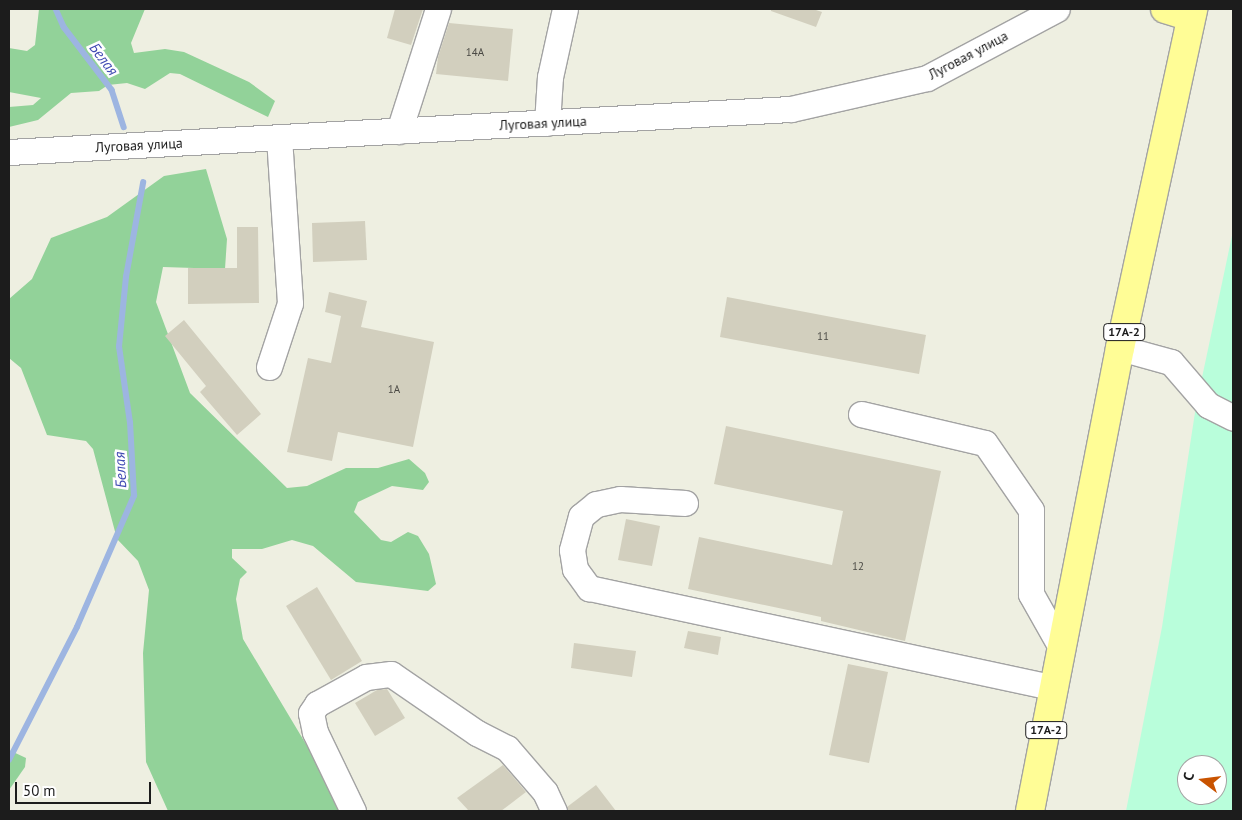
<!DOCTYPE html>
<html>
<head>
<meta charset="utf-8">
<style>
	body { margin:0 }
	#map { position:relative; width:1242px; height:820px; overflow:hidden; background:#eeefe1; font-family:"PT Sans",sans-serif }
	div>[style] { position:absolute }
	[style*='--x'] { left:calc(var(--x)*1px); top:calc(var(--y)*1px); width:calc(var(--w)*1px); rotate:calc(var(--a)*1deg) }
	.forest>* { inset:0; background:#92d299 }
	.park>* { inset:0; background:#b9fedb }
	.stream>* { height:5.5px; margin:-2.75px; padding:0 2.75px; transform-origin:2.75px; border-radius:2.75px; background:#9db5e1 }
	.building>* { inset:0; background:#d2cfbe }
	.roads { filter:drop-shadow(1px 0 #a3a3a3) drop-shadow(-1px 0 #a3a3a3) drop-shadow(0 1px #a3a3a3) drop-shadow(0 -1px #a3a3a3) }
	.minor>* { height:25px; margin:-12.5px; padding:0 12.5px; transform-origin:12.5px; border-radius:12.5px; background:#fff }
	.major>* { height:28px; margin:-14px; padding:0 14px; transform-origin:14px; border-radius:14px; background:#fffd96 }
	span { translate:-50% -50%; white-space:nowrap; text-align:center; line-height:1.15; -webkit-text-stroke:5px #fff; paint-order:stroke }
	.number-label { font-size:11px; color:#4a4944 }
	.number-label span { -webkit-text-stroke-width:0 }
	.shield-label span { padding:1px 4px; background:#fff; border:1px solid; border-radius:4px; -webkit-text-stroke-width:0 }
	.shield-label { font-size:12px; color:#1c1c1c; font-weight:700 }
	.street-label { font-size:14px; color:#1c1c1c }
	.water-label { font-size:15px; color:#414bb3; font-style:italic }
	.frame { position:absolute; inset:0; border:10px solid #1c1c1c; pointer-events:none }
	.north { position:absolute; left:1177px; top:755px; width:50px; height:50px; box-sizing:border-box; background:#fff; border:1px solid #a4a4a4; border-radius:50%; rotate:285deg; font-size:14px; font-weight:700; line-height:20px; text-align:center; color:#1c1c1c }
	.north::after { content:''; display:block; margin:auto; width:18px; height:22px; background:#c95300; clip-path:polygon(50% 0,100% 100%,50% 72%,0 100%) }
	.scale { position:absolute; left:15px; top:782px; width:136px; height:22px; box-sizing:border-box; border:2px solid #1c1c1c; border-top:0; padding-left:6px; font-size:15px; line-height:18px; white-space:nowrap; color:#1c1c1c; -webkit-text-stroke:4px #fff; paint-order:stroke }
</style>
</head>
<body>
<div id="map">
	<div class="forest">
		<i style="clip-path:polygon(39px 9px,145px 9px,131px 43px,134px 53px,165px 49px,184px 52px,249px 82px,275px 101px,268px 117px,180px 74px,170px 73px,145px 89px,127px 83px,108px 85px,99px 91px,71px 93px,38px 120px,9px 127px,9px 107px,33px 105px,41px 98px,9px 92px,9px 48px,27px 51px,35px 45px)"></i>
		<i style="clip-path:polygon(206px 169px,227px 239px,225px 269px,163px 267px,156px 302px,190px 393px,287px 488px,307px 486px,346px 468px,378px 468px,409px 459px,425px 473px,429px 482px,423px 490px,392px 486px,358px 502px,354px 512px,381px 540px,391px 542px,408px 532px,418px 536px,429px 554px,436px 584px,428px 591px,356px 582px,313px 546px,292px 540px,262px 549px,232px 549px,232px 558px,247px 572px,240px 579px,236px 599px,243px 639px,346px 811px,168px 811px,146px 762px,143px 653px,149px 590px,138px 561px,117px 539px,93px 449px,86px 441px,47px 435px,21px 368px,9px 358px,9px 299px,32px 279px,51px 238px,107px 217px,164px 176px)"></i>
		<i style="clip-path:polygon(9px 750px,26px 758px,25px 767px,9px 790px)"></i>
	</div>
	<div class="park">
		<i style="clip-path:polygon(evenodd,1233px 231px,1233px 811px,1126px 811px,1162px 627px,1196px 406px,1233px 231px,1187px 765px,1217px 765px,1217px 795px,1187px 795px,1187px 765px)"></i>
	</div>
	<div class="stream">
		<i style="--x:56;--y:9;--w:20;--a:66"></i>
		<i style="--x:64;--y:27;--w:79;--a:52.7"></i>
		<i style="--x:112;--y:90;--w:39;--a:72"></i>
		<i style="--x:9;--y:760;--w:149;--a:-62.9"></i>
		<i style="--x:77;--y:627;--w:143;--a:-66.5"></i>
		<i style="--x:134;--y:496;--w:73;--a:-93.1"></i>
		<i style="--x:130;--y:423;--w:77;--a:-98.2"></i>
		<i style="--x:119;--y:347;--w:70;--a:-84.3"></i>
		<i style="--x:126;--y:277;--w:96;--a:-79.7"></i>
	</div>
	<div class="building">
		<i style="clip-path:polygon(395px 9px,423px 9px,411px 45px,387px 38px)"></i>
		<i style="clip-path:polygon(771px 9px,813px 9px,822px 12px,816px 27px,771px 11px)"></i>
		<i style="clip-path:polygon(449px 23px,513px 29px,508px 81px,436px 74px,438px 57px)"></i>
		<i style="clip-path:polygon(365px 221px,367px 260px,313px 262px,312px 223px)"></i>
		<i style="clip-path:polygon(237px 227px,258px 227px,259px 303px,188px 304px,188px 268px,237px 268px)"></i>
		<i style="clip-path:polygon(329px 292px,367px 301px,361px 327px,434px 342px,413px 447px,338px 432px,332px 461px,287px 452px,308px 358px,331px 363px,341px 316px,325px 312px)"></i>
		<i style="clip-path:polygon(727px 297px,926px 335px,919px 374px,720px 337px)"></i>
		<i style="clip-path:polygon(184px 320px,261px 414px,237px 435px,200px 392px,206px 386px,165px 336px)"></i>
		<i style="clip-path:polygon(726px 426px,941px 471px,905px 641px,821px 621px,821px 617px,688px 589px,699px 537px,832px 565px,843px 511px,714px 484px)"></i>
		<i style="clip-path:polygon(626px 519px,660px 526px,652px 566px,618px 560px)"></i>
		<i style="clip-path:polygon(317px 587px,362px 661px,331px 680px,286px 606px)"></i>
		<i style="clip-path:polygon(688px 631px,721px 637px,718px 655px,684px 648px)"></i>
		<i style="clip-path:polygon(574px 643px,636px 651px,632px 677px,571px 668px)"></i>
		<i style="clip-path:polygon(848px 664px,888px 672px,869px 763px,829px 755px)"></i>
		<i style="clip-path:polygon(387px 689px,405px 718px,375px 736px,355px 703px,377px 690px)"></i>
		<i style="clip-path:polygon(503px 765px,526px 792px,501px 811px,469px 811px,457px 798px)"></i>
		<i style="clip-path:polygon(596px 785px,616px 811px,568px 811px,567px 807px)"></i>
	</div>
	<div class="roads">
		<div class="minor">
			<i style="--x:547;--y:123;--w:46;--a:-86.3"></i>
			<i style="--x:550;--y:77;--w:70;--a:-77.6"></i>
			<i style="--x:399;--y:131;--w:128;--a:-72.3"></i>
			<i style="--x:9;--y:152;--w:783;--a:-3.15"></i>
			<i style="--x:791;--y:109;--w:139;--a:-12.8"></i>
			<i style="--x:927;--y:78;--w:147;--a:-28"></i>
			<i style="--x:1120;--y:348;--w:53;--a:15.4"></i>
			<i style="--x:1171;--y:362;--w:57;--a:49.3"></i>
			<i style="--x:1208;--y:405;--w:28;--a:27"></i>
			<i style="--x:269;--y:367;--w:67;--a:-71.8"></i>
			<i style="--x:290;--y:303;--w:165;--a:-93.8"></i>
			<i style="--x:861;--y:414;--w:127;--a:13.2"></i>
			<i style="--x:985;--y:443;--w:81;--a:55.5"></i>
			<i style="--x:1031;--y:510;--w:84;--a:90"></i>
			<i style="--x:1031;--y:594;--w:63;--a:60.6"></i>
			<i style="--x:685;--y:503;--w:65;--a:-176.5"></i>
			<i style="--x:620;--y:499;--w:25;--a:168"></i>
			<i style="--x:596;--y:504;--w:19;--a:141"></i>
			<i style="--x:581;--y:516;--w:35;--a:105"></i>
			<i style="--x:572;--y:550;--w:19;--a:81"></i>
			<i style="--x:575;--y:569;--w:24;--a:54"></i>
			<i style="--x:589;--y:588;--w:476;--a:12.1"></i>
			<i style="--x:353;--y:811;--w:88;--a:-115.7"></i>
			<i style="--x:315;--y:732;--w:19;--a:-102"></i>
			<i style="--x:311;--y:713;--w:11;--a:-56"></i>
			<i style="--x:317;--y:704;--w:56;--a:-28.9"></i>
			<i style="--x:366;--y:677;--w:25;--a:-7"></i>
			<i style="--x:391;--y:674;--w:104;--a:34.5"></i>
			<i style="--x:477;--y:733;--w:34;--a:27"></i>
			<i style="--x:507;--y:748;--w:58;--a:49.2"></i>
			<i style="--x:545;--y:792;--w:21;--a:65"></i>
		</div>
		<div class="major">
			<i style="--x:1165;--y:9;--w:27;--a:17"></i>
			<i style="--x:1030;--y:811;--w:472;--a:-79"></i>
			<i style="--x:1120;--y:348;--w:347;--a:-77.8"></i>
		</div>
	</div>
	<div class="number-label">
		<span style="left:475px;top:52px">14А</span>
		<span style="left:823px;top:336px">11</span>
		<span style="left:394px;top:389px">1А</span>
		<span style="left:858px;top:566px">12</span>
	</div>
	<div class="shield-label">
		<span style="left:1124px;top:332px">17А-2</span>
		<span style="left:1046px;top:730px">17А-2</span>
	</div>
	<div class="street-label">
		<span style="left:968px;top:55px;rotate:-28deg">Луговая улица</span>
		<span style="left:543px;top:123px;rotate:-3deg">Луговая улица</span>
		<span style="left:139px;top:145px;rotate:-3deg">Луговая улица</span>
	</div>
	<div class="water-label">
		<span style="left:104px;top:59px;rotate:53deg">Белая</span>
		<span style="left:120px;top:470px;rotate:-93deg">Белая</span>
	</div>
	<div class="frame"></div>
	<div class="north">С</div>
	<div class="scale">50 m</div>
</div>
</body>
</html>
